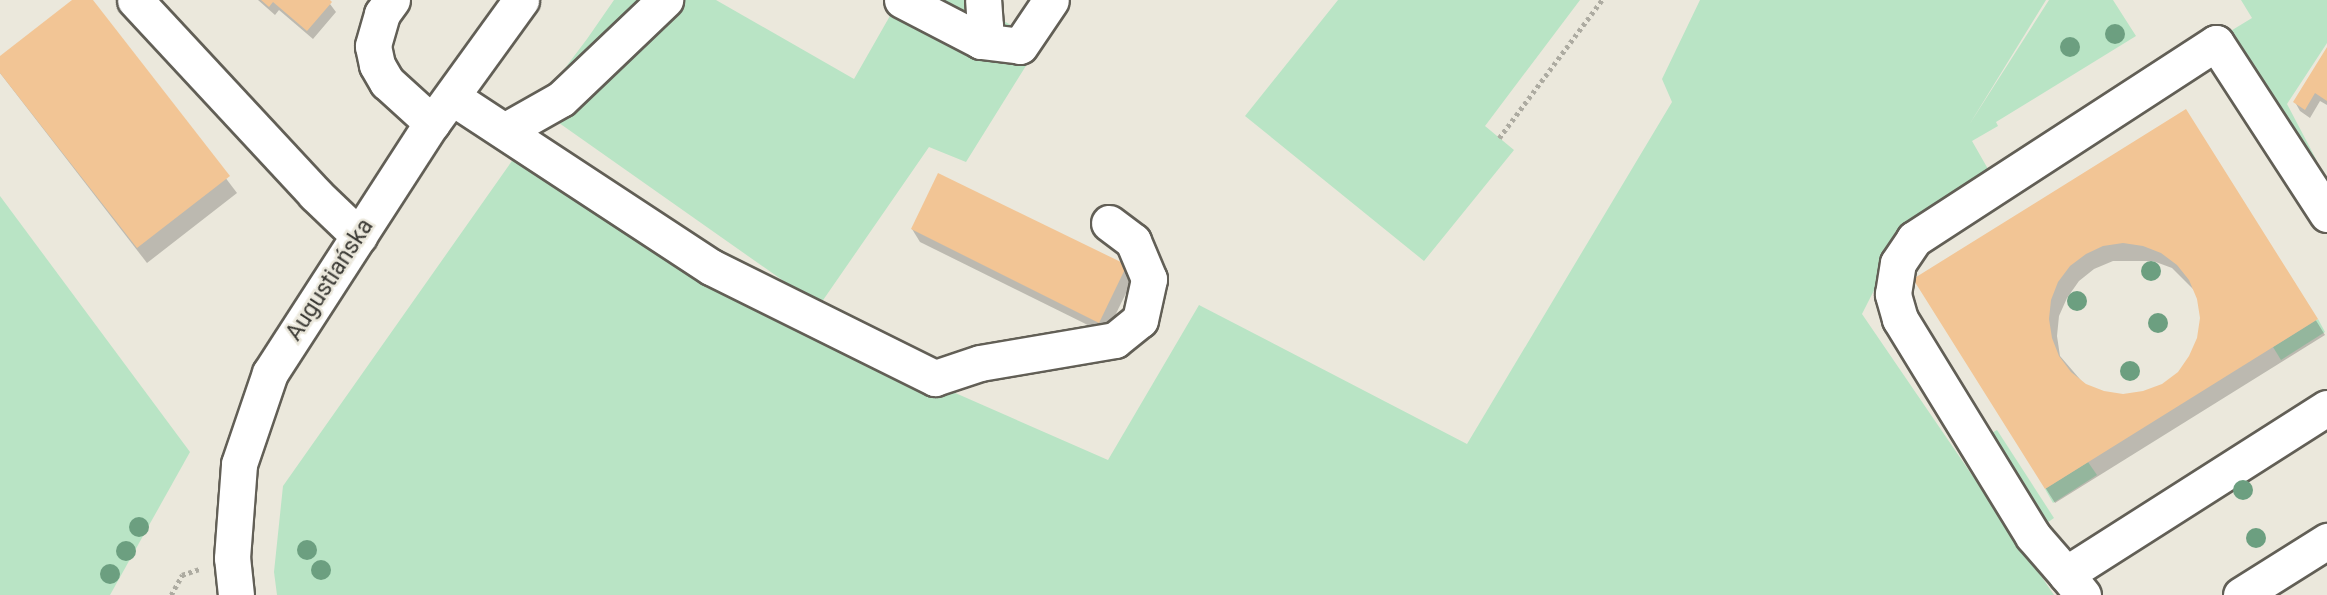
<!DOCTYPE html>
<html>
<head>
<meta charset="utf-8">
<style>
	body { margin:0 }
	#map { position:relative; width:2327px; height:595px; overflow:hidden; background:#ebe8dc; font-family:Roboto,sans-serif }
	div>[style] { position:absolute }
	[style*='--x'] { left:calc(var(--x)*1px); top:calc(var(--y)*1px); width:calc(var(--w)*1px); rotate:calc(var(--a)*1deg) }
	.green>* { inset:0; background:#b9e4c5 }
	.shadow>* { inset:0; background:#0003 }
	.building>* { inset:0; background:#f2c595 }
	.path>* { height:4.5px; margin-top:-2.25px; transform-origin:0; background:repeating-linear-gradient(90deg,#adaba1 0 3.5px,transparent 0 7px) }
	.roads { filter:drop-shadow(2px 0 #625f56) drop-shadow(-2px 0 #625f56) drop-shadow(0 2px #625f56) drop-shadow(0 -2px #625f56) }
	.minor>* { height:35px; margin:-17.5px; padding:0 17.5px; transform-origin:17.5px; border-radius:17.5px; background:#fff }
	.trees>* { width:20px; height:20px; margin:-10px; border-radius:50%; background:#6c9f80 }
	span { translate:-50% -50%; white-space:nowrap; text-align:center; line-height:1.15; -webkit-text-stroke:5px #ebe8dc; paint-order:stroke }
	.street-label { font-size:23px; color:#3a3934 }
</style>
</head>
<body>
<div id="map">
	<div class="green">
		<i style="clip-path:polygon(614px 0,650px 0,547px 92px,587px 39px)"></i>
		<i style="clip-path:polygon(680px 0,716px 0,854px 79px,899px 0,968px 0,1033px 38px,1067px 0,966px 162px,929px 147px,819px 306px,552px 118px)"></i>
		<i style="clip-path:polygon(1338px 0,1580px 0,1485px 126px,1514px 150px,1424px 261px,1245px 116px)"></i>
		<i style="clip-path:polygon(1700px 0,2046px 0,1969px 125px,2049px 0,2113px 0,2136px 36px,1996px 122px,1998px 126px,1972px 141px,1992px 176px,1902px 235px,1862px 314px,2054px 595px,277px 595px,274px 572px,283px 486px,519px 151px,782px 317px,1108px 460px,1199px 305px,1467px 444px,1672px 102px,1662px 79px)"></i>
		<i style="clip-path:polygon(2241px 0,2327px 0,2327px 43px,2287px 104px,2317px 161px,2309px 165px,2229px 32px,2252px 18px)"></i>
		<i style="clip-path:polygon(0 196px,190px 452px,110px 595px,0 595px)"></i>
		<i style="clip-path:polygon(2318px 319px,2325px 332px,2281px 360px,2273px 347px)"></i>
		<i style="clip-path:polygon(1997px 430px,2054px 518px,2041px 527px,1988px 435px)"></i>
		<i style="clip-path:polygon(2088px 462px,2097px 475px,2053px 503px,2045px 489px)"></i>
	</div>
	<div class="shadow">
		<i style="clip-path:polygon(75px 0,91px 0,237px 193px,147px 263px,0 73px,0 58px)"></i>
		<i style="clip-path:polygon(258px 0,327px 0,336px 12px,313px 39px,279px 10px,275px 15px)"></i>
		<i style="clip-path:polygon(2327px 51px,2327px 105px,2320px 101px,2310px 118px,2300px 111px,2295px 102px)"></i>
		<i style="clip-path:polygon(evenodd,2186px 111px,2325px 335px,2055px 503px,1924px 295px,2186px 111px,2113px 261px,2153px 261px,2172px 268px,2196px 292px,2202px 318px,2199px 338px,2191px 357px,2179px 373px,2163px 385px,2144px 393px,2123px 396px,2104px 393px,2085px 385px,2060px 356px,2057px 336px,2059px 316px,2067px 298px,2079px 281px,2094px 269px,2113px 261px)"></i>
		<i style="clip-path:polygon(912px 229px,1125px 267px,1133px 279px,1106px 334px,920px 242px)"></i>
	</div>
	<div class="building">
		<i style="clip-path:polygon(72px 0,93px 0,230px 176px,137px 248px,0 73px,0 56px)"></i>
		<i style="clip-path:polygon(261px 0,330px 0,332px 2px,307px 31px,273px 2px,269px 7px)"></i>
		<i style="clip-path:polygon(2327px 47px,2327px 101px,2315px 93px,2305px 110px,2293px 102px)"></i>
		<i style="clip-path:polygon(evenodd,2186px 109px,2318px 319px,2045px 489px,1913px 279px,2186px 109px,2123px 243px,2143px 246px,2161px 253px,2177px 265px,2189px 280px,2197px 299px,2200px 318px,2197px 338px,2189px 356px,2178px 372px,2162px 384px,2143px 391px,2123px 394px,2104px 391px,2086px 384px,2071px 372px,2059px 356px,2052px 338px,2049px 319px,2051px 300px,2058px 282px,2070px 266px,2086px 254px,2103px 246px,2123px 243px)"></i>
		<i style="clip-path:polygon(938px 173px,1127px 265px,1099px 323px,911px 229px)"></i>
	</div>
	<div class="path">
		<i style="--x:1499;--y:138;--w:172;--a:-53.3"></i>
		<i style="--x:171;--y:595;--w:23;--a:-61"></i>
		<i style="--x:182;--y:575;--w:18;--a:-19"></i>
	</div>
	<div class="roads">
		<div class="minor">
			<i style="--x:135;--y:0;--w:265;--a:47.1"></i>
			<i style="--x:315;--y:194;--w:61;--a:43.7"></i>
			<i style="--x:392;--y:0;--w:17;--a:126"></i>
			<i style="--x:382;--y:14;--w:33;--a:106"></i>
			<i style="--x:373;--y:46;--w:19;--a:78"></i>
			<i style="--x:377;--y:65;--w:20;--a:60"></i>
			<i style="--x:387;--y:82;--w:61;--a:42.3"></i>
			<i style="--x:902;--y:0;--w:89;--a:27.4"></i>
			<i style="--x:981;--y:41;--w:39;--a:7"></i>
			<i style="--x:1020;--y:46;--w:55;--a:-56"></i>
			<i style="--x:981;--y:41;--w:15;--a:-74"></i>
			<i style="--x:985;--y:27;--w:27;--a:-94"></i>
			<i style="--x:452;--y:97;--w:310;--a:33.3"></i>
			<i style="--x:711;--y:267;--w:250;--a:26.4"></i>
			<i style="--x:935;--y:378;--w:47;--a:-18.4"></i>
			<i style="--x:980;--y:363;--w:137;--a:-9.7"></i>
			<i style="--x:1115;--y:340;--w:32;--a:-39"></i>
			<i style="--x:1140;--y:320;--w:42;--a:-77.6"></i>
			<i style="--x:1149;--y:279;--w:41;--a:-112.8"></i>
			<i style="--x:1133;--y:241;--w:30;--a:-143"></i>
			<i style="--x:506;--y:130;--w:63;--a:-29.4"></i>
			<i style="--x:561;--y:99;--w:144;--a:-43.6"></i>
			<i style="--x:2066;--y:574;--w:50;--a:-131"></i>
			<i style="--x:2033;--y:536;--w:255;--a:-121.5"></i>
			<i style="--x:1900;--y:319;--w:26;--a:-106"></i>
			<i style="--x:1893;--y:294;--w:31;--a:-81"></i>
			<i style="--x:1898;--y:263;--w:29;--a:-56"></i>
			<i style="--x:1914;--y:239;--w:360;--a:-33"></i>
			<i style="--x:2216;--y:43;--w:204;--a:57"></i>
			<i style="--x:236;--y:595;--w:37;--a:-96"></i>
			<i style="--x:232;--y:558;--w:94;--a:-85.7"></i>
			<i style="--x:239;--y:464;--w:96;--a:-71.2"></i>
			<i style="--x:270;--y:373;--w:298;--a:-57.1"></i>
			<i style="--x:432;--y:123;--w:152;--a:-54.1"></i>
			<i style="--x:2083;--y:595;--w:27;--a:-129"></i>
			<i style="--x:2066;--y:574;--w:309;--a:-32.5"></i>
			<i style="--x:2241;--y:595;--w:102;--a:-32.1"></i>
		</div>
	</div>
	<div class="trees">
		<i style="left:2115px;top:34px"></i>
		<i style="left:2070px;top:47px"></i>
		<i style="left:2151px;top:271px"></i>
		<i style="left:2077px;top:301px"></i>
		<i style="left:2158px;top:323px"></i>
		<i style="left:2130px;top:371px"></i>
		<i style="left:2243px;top:490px"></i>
		<i style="left:139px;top:527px"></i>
		<i style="left:2256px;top:538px"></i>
		<i style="left:307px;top:550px"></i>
		<i style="left:126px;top:551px"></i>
		<i style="left:321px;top:570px"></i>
		<i style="left:110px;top:574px"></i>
	</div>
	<div class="street-label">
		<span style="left:330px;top:280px;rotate:-57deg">Augustiańska</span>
	</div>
</div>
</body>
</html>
